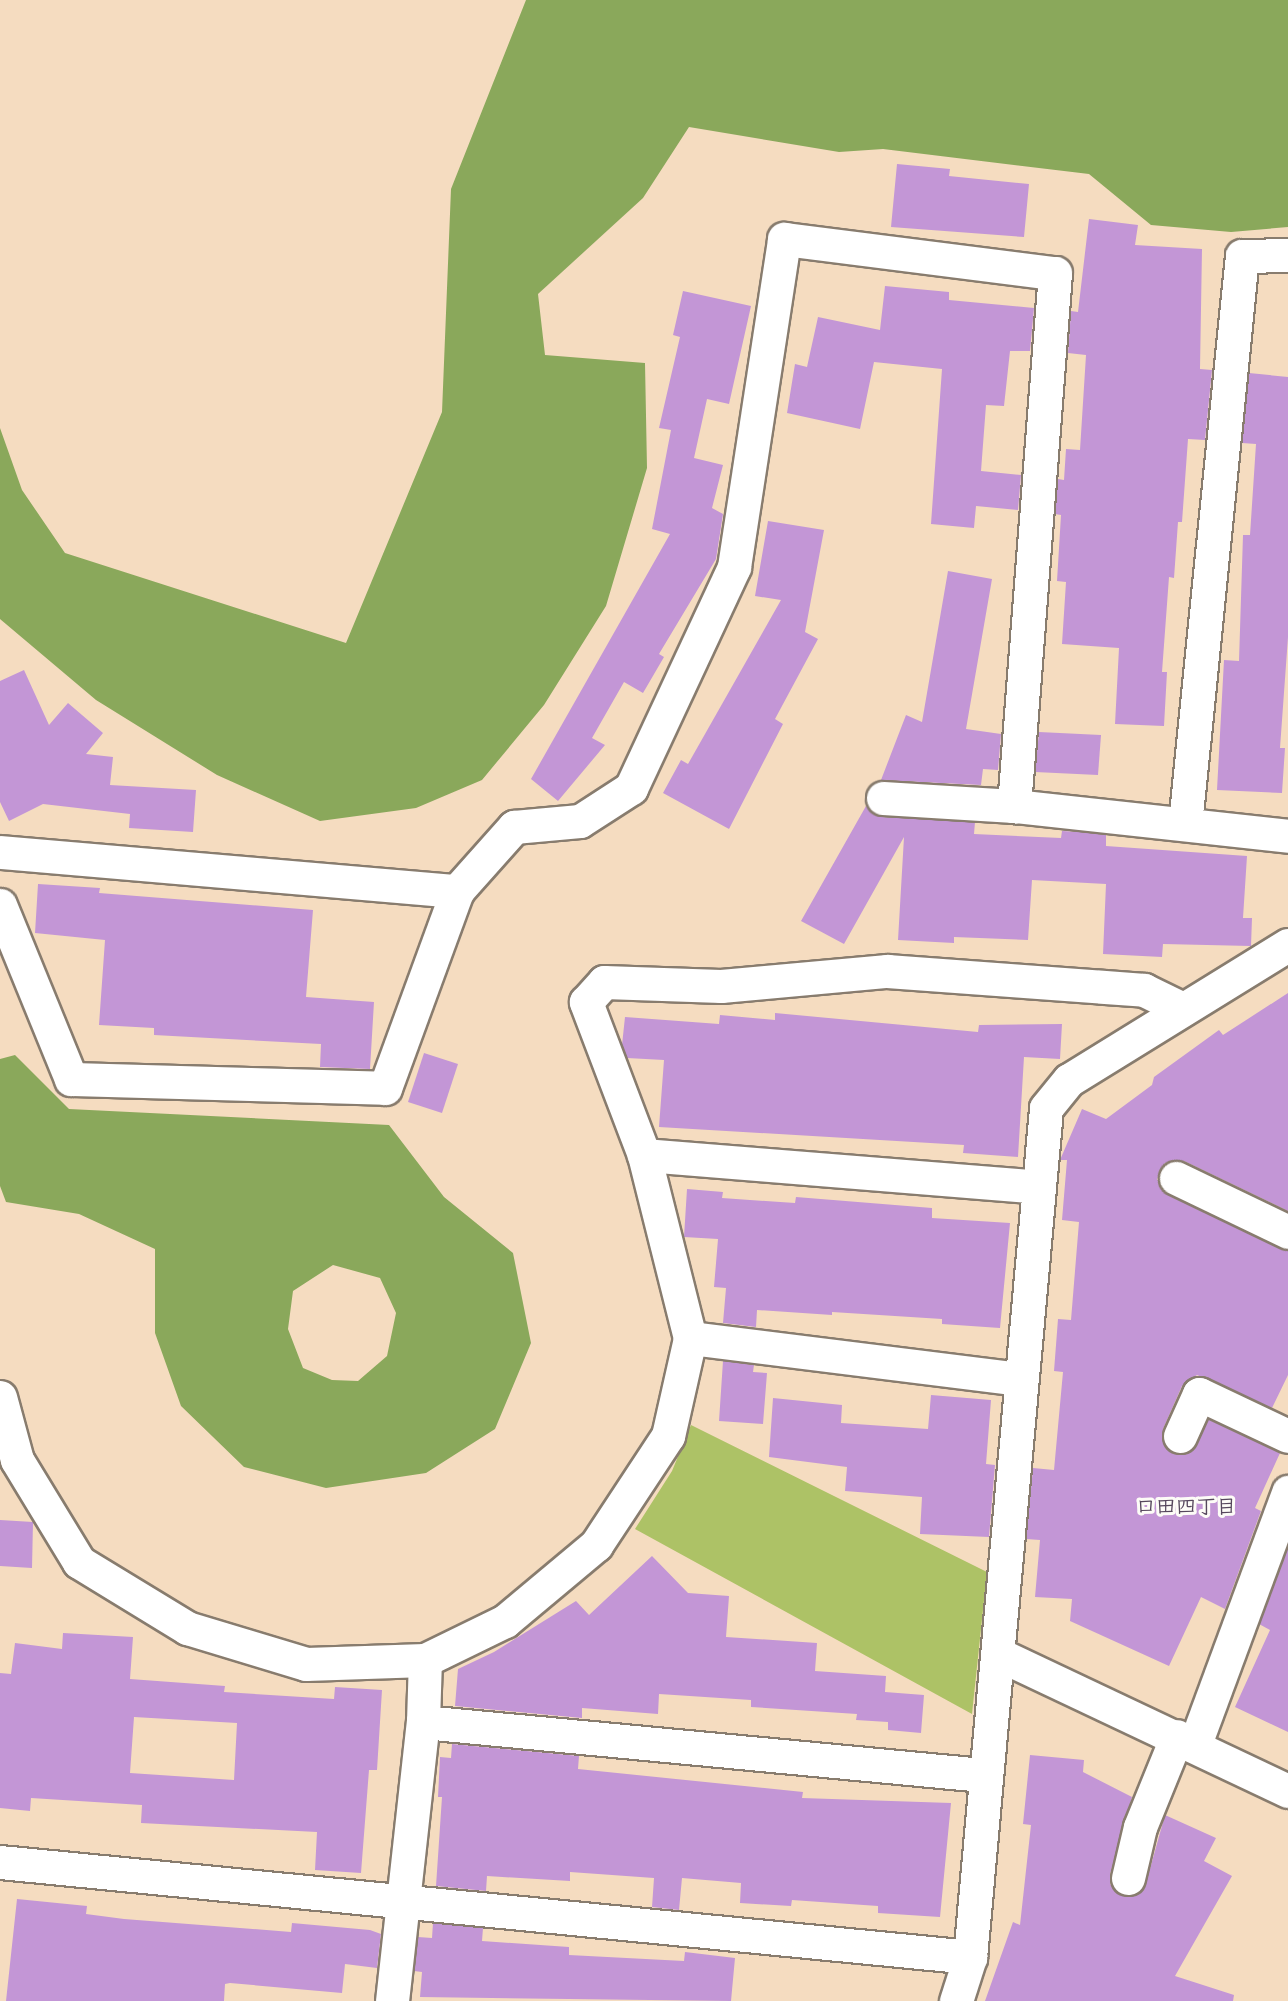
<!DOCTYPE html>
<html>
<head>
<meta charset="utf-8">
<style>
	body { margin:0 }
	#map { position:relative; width:1288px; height:2001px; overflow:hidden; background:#f5dcc0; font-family:"Balsamiq Sans","Klee One",sans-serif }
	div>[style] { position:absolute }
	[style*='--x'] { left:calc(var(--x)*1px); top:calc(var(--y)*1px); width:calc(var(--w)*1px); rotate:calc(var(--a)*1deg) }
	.green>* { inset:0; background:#adc266 }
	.forest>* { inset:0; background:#8aa85b }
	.building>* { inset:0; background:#c396d6 }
	.roads { filter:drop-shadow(2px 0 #887c6e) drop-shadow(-2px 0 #887c6e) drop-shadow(0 2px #887c6e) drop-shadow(0 -2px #887c6e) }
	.minor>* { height:33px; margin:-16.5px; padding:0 16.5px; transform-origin:16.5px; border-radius:16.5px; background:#fff }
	span { translate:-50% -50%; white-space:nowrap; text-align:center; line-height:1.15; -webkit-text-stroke:6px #fdfcf7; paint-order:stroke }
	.neighbourhood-label { font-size:20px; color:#56475d; font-weight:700 }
</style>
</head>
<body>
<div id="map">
	<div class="green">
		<i style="clip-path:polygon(691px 1425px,987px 1572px,972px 1714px,635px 1529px,672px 1471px)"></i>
	</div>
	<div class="forest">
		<i style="clip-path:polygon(526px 0,1288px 0,1288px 227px,1231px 232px,1151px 225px,1089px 174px,883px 149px,839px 152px,689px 127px,643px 198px,538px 294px,545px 355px,645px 363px,647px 468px,606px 606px,544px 705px,482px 780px,416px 808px,320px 821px,217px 775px,96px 700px,0 619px,0 428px,22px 490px,65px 553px,346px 643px,442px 412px,451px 189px)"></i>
		<i style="clip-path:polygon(evenodd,15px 1055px,69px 1109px,389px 1125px,444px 1197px,513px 1253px,531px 1343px,495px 1429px,426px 1473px,326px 1488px,244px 1467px,181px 1406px,155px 1333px,155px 1249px,79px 1214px,6px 1202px,0 1186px,0 1059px,15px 1055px,333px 1265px,380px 1278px,396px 1313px,387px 1356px,358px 1381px,332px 1380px,303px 1368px,288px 1329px,293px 1291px,333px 1265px)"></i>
	</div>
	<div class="building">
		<i style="clip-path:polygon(897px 164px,950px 169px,949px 176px,1029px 184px,1024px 237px,891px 227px)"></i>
		<i style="clip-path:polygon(1089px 219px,1138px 225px,1135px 245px,1202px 249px,1200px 369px,1212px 370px,1205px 440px,1188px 439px,1182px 522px,1178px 522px,1174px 578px,1169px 577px,1162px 672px,1167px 672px,1164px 726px,1115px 724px,1119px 648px,1062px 644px,1066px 582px,1057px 581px,1061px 515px,1055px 514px,1058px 479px,1064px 480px,1066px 449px,1080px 450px,1086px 355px,1068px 353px,1071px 311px,1078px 312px)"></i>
		<i style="clip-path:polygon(885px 286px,949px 292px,949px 300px,1034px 308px,1030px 351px,1010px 351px,1004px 406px,986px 405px,981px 471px,1021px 475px,1018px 510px,976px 506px,974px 528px,931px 524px,942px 369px,874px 362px,860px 429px,787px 413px,795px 364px,807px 367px,818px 317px,880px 330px)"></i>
		<i style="clip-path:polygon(683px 291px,751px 306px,729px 404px,707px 399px,694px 458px,723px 465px,712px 508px,723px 514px,716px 559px,659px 654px,664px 657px,643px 693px,624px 682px,592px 738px,605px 745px,558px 801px,531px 779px,670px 534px,652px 529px,671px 430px,659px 428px,680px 337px,673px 335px)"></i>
		<i style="clip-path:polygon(1249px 373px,1288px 377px,1288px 637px,1280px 748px,1285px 748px,1282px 793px,1217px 790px,1224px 660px,1239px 661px,1243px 535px,1250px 535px,1256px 444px,1242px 443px)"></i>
		<i style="clip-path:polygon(768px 521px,824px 530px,805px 632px,818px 639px,775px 719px,783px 724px,729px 829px,663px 793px,681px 760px,688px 764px,781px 600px,755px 596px)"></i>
		<i style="clip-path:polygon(948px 571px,992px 579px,966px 729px,1001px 734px,998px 770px,983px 769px,981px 785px,881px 780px,906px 715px,922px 722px)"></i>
		<i style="clip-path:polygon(24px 670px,49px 725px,68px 703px,103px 733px,86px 754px,113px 757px,110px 785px,196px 790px,193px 832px,129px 828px,130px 814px,43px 804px,9px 821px,0 802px,0 681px)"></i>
		<i style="clip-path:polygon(1039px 732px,1101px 735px,1098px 775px,1035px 772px)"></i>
		<i style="clip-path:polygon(866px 806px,882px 817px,975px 822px,974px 834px,1061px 838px,1062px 831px,1083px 832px,1106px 835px,1106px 846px,1247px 856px,1243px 918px,1252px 918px,1251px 946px,1163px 944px,1162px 957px,1103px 954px,1106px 884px,1032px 880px,1028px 940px,954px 937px,954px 943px,898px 940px,904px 837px,844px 944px,801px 921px)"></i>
		<i style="clip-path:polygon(38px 884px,100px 888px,99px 893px,313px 910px,306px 997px,374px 1002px,370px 1069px,320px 1067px,321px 1044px,154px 1035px,154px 1028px,99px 1025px,105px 940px,35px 933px)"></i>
		<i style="clip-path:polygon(1288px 993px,1288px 1211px,1184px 1161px,1165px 1163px,1157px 1179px,1168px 1195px,1288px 1251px,1288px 1375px,1272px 1408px,1197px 1375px,1182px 1386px,1163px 1429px,1164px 1446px,1173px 1453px,1191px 1451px,1208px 1419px,1280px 1453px,1255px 1508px,1261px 1511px,1225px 1609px,1201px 1597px,1169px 1666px,1070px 1621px,1072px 1599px,1035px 1597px,1040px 1540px,1026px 1539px,1033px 1468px,1054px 1470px,1063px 1372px,1054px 1371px,1058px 1319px,1071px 1320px,1079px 1222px,1062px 1220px,1067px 1160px,1060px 1160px,1082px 1109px,1106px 1119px,1152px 1085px,1154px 1077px,1219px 1030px,1223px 1035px)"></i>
		<i style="clip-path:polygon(775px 1013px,978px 1032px,979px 1025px,1062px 1024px,1060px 1059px,1024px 1057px,1018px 1157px,963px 1153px,964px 1145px,659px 1127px,664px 1060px,627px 1058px,622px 1045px,625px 1017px,719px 1024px,720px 1015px,775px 1020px)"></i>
		<i style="clip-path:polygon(424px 1053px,458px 1064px,442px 1113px,408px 1102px)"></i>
		<i style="clip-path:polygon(687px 1189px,723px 1192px,722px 1198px,795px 1203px,796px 1197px,932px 1208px,932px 1218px,1010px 1223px,1000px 1328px,942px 1324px,942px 1319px,832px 1312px,832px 1315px,757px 1310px,756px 1327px,723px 1323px,726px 1288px,714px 1287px,718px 1239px,684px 1237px)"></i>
		<i style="clip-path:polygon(723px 1361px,754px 1365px,753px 1372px,767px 1373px,763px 1424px,719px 1421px)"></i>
		<i style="clip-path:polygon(931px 1395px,991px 1400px,986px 1464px,995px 1465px,989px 1537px,920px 1534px,922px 1497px,845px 1491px,847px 1467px,769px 1457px,773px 1398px,842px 1405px,841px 1423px,928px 1429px)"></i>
		<i style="clip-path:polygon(0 1520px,33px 1522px,32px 1568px,0 1566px)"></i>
		<i style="clip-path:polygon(1288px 1546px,1288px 1732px,1235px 1707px,1270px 1630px,1259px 1624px)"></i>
		<i style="clip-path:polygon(652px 1556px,688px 1593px,729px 1596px,726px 1637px,817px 1643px,815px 1671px,886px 1676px,885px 1692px,924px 1695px,921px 1733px,888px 1730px,888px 1722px,856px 1720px,857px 1714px,751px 1707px,751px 1700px,659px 1694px,658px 1714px,582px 1708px,582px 1718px,455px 1706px,458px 1669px,494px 1652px,576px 1601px,589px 1615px)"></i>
		<i style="clip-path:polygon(evenodd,63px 1633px,133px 1637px,130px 1679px,225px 1686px,224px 1692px,334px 1699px,335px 1687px,382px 1690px,377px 1770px,369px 1770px,361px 1873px,315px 1870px,317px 1832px,141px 1823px,142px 1805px,31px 1798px,30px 1811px,0 1808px,0 1673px,11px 1674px,15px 1643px,62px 1649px,63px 1633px,134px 1717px,237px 1723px,234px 1780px,130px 1773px,134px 1717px)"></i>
		<i style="clip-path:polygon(452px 1744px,579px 1756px,578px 1769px,803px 1792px,802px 1798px,951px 1803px,940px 1917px,878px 1913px,878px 1906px,792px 1900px,791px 1906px,740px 1903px,741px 1883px,682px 1878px,679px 1910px,652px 1907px,654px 1878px,570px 1872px,570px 1881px,487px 1876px,486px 1891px,436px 1886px,442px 1797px,438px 1797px,440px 1757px,451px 1758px)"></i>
		<i style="clip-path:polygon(1030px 1755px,1084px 1760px,1083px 1772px,1132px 1797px,1110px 1874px,1110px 1884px,1123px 1896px,1134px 1896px,1146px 1883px,1165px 1815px,1216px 1838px,1204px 1861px,1232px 1876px,1175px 1976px,1234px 1995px,1233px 2001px,985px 2001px,1013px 1922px,1020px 1925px,1031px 1825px,1023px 1824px)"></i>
		<i style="clip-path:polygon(17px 1899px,87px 1906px,86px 1914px,124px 1919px,291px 1932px,292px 1923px,370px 1930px,381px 1934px,377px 1968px,345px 1964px,342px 1993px,230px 1983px,225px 1984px,224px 2001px,6px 2001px)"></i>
		<i style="clip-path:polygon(433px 1923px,483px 1928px,482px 1941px,569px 1947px,569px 1955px,684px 1961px,685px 1952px,735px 1958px,731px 2001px,420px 1997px,422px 1972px,414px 1971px,418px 1937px,432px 1938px)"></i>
	</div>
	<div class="roads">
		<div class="minor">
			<i style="--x:883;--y:798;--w:131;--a:3.5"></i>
			<i style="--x:1185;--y:824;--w:571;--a:-84.27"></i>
			<i style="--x:1242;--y:256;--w:46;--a:-1.2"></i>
			<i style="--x:0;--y:852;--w:459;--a:4.9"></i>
			<i style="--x:0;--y:905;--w:188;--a:67.8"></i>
			<i style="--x:71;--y:1079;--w:314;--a:1.6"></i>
			<i style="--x:385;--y:1088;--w:210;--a:-69.9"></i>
			<i style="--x:457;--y:891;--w:86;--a:-48.3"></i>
			<i style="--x:514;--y:827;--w:66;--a:-5.2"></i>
			<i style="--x:580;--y:821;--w:61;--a:-32.9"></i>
			<i style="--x:631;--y:788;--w:244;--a:-65"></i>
			<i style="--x:734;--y:567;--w:332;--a:-81.3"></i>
			<i style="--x:784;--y:239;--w:273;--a:7.2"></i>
			<i style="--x:1055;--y:273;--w:535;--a:94.4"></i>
			<i style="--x:1014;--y:806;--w:276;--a:6.2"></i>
			<i style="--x:644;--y:1155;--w:395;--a:4.6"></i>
			<i style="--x:1176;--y:1178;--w:124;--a:25.7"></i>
			<i style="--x:690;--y:1338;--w:333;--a:7.1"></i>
			<i style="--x:0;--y:1397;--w:65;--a:74.9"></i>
			<i style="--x:17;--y:1460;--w:119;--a:58.7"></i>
			<i style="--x:79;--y:1562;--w:127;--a:31.4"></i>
			<i style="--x:187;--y:1628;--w:124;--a:16.8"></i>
			<i style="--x:306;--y:1664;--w:119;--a:-1.9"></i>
			<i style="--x:425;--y:1660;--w:89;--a:-26"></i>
			<i style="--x:505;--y:1621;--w:119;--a:-39.9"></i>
			<i style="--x:596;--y:1545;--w:131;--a:-56.6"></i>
			<i style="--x:668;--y:1436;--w:100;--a:-77.3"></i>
			<i style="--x:690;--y:1338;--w:189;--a:-104.1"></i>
			<i style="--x:644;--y:1155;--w:164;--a:-110.8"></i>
			<i style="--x:586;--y:1002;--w:27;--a:-48"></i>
			<i style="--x:604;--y:982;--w:117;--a:2"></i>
			<i style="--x:721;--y:986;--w:167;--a:-5.2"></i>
			<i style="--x:887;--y:971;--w:258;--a:4.2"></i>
			<i style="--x:1144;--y:990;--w:43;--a:26"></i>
			<i style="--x:1180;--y:1436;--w:46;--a:-65.7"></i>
			<i style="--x:1199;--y:1394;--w:98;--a:25.3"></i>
			<i style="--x:1000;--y:1655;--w:318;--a:25.3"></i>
			<i style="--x:423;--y:1722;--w:563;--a:5.41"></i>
			<i style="--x:1195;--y:1744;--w:269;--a:-69.7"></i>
			<i style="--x:0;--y:1862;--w:975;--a:5.59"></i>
			<i style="--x:1128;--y:1878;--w:52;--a:-76.8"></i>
			<i style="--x:1140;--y:1827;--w:98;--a:-67.9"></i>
			<i style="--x:392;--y:2001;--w:281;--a:-83.7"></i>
			<i style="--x:423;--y:1722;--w:62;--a:-88.2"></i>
			<i style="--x:956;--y:2001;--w:46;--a:-72.3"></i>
			<i style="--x:970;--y:1957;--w:852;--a:-84.88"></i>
			<i style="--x:1046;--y:1108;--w:36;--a:-51"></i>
			<i style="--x:1069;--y:1080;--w:257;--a:-31.7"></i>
		</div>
	</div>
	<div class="neighbourhood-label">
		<span style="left:1186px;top:1507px">口田四丁目</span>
	</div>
</div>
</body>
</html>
